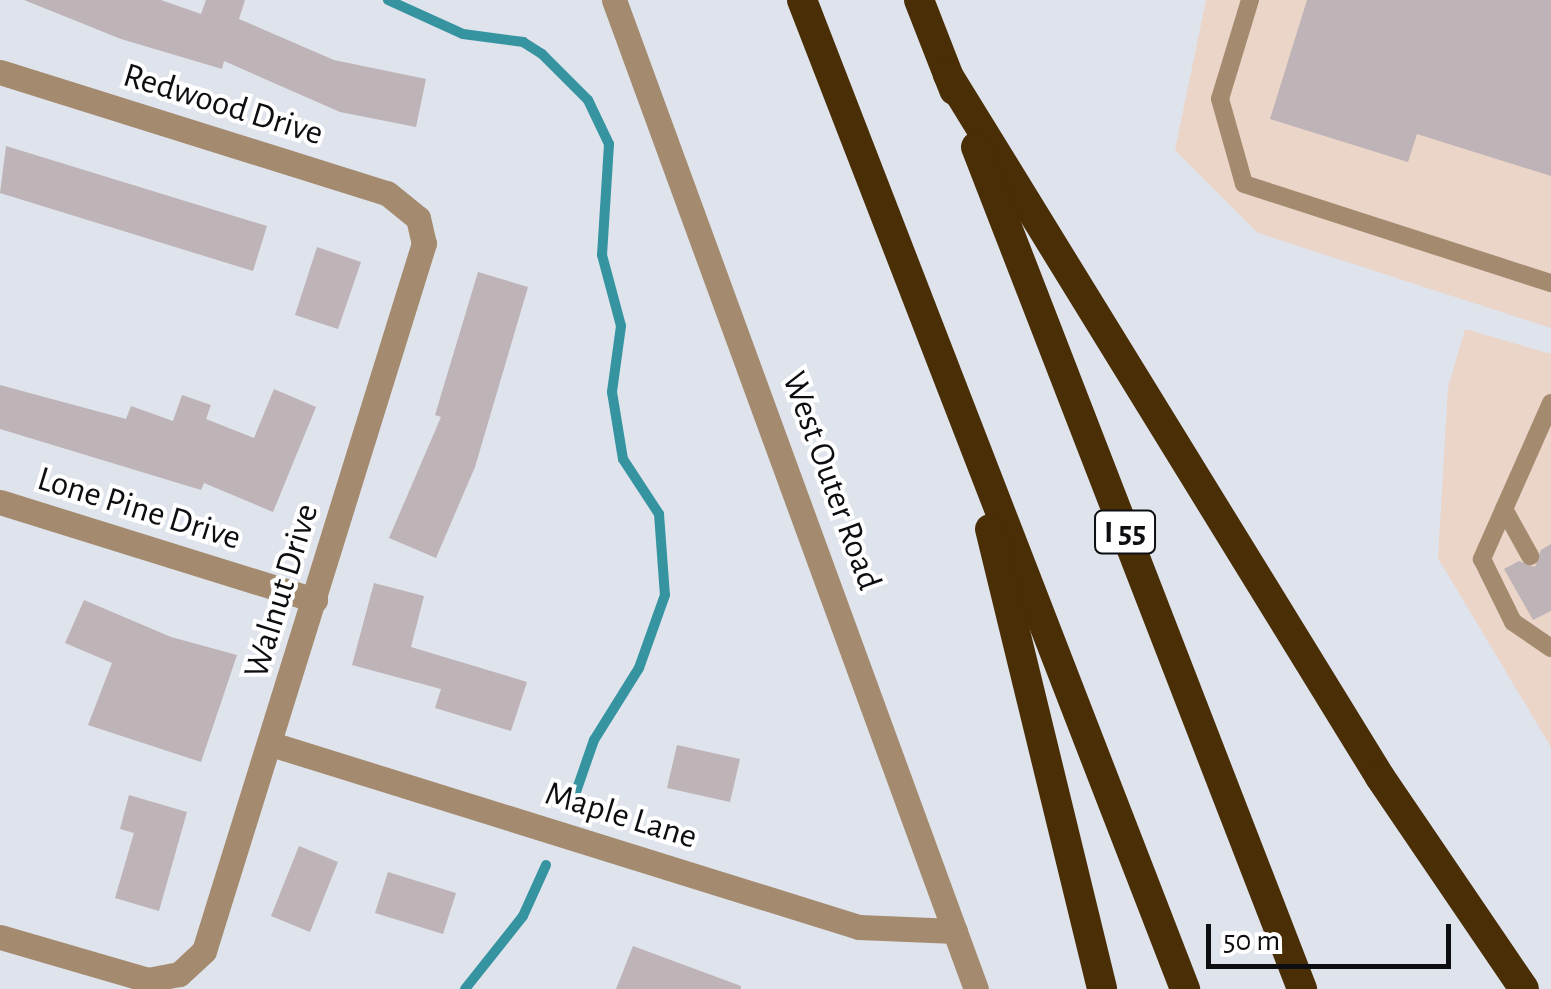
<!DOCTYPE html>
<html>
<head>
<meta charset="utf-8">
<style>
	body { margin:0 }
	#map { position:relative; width:1551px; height:989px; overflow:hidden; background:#dfe3ec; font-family:"Alegreya Sans",sans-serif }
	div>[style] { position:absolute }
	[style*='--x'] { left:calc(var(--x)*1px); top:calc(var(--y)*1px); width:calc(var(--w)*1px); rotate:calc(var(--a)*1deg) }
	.commercial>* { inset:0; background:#ebd4c8 }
	.stream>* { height:10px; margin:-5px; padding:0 5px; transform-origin:5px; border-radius:5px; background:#3694a1 }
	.building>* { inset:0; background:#beb3b7 }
	.service>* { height:18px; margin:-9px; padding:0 9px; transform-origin:9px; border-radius:9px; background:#a48b6f }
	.minor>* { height:25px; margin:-12.5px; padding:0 12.5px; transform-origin:12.5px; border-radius:12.5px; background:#a48b6f }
	.tertiary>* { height:25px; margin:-12.5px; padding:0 12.5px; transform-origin:12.5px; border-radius:12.5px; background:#a48b6f }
	.motorway>* { height:30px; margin:-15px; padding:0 15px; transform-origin:15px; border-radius:15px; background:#4a2e06 }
	span { translate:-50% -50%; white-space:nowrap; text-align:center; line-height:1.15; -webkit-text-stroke:8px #fff; paint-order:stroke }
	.shield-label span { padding:2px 8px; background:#fff; border:2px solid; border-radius:8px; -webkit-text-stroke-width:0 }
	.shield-label { font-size:32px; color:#0d0e11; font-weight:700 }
	.street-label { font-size:35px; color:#0d0e11 }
	.scale { position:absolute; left:1206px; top:924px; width:245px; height:45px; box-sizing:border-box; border:5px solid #0d0e11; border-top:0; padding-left:12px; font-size:30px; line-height:35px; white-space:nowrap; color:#0d0e11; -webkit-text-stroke:8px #fff; paint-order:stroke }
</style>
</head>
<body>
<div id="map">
	<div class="commercial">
		<i style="clip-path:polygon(1206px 0,1551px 0,1551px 328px,1258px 233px,1175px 150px)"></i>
		<i style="clip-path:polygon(1465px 329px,1551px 354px,1551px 747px,1438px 558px,1448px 388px)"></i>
	</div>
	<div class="stream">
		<i style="--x:388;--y:0;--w:82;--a:24.4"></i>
		<i style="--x:463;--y:34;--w:61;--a:7.6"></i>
		<i style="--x:523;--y:42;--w:22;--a:32"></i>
		<i style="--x:542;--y:54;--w:65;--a:45"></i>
		<i style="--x:588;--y:100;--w:49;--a:64.5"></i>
		<i style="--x:609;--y:144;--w:111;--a:93.6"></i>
		<i style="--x:602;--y:255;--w:73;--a:75"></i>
		<i style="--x:621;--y:326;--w:67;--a:97.8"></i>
		<i style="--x:612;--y:392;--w:68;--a:80.7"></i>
		<i style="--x:623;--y:459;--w:66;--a:56.8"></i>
		<i style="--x:659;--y:514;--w:81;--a:85.8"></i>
		<i style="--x:665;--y:595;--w:77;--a:109.6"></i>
		<i style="--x:639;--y:668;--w:85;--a:122"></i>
		<i style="--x:594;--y:740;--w:67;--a:109.2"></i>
		<i style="--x:465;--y:989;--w:93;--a:-51.5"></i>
		<i style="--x:523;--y:916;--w:56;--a:-65.7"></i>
	</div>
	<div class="building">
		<i style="clip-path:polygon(24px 0,161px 0,201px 14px,206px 0,245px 0,239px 19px,334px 60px,426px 79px,416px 127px,340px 112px,224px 61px,222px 69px,121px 39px)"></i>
		<i style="clip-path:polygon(1307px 0,1551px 0,1551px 176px,1417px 134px,1408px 162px,1270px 119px)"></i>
		<i style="clip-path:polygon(6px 146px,267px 226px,253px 271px,0 193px)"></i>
		<i style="clip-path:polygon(317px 247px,361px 262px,338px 329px,295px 315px)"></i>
		<i style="clip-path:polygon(478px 272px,528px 287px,475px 467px,436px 558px,389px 538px,441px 417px,435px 415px)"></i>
		<i style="clip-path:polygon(0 385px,126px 419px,131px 406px,173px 421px,182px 395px,211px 405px,206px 419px,254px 438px,274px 389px,316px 407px,273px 512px,204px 483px,201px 490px,0 429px)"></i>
		<i style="clip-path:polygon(1551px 544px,1551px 611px,1533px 620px,1504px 569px,1519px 561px,1535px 567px,1541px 550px)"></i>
		<i style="clip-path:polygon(374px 583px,424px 596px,411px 647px,527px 682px,511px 731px,435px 708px,441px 689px,352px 665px)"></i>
		<i style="clip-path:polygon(84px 600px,171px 637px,237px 655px,201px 762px,88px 725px,112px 663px,65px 643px)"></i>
		<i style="clip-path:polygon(677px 745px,740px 759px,730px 802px,667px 788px)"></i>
		<i style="clip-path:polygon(129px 795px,187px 812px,159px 911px,115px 898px,134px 833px,120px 829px)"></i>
		<i style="clip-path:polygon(299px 846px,338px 862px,310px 932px,271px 916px)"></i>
		<i style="clip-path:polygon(388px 872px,456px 893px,443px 934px,375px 913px)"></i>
		<i style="clip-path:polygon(633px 946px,741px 986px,741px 989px,616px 989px)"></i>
	</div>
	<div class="service">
		<i style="--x:1250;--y:0;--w:103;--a:106.9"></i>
		<i style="--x:1220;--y:99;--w:88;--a:74.2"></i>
		<i style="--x:1244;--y:184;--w:323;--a:17.9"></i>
		<i style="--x:1551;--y:403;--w:171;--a:113.9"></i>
		<i style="--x:1482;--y:559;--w:70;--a:63.8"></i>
		<i style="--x:1513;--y:622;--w:46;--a:34.4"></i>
		<i style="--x:1504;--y:509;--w:54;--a:61"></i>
	</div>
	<div class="minor">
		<i style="--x:0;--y:72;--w:405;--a:17.4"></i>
		<i style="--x:387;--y:193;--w:40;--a:39"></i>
		<i style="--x:418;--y:218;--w:26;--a:77"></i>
		<i style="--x:424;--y:243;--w:741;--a:107.26"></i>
		<i style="--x:204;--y:951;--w:34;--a:137"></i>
		<i style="--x:179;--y:974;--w:32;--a:169"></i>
		<i style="--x:148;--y:980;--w:154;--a:-163.8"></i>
		<i style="--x:0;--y:502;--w:330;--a:17.3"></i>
		<i style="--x:271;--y:744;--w:616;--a:17.29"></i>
		<i style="--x:859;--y:927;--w:96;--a:2.4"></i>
	</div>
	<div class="tertiary">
		<i style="--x:614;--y:0;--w:1053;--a:69.9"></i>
	</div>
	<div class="motorway">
		<i style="--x:802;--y:0;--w:1061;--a:68.83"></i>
		<i style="--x:919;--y:0;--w:97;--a:68.7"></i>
		<i style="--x:948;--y:75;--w:824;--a:58.39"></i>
		<i style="--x:1380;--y:777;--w:256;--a:55.8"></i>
		<i style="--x:976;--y:147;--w:903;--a:68.83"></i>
		<i style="--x:990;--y:529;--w:473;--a:76.3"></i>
	</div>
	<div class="shield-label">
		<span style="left:1125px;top:532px">I 55</span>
	</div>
	<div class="street-label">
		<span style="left:223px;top:105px;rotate:17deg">Redwood Drive</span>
		<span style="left:831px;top:481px;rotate:70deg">West Outer Road</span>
		<span style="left:139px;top:509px;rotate:17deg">Lone Pine Drive</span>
		<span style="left:282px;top:591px;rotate:-73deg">Walnut Drive</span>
		<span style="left:621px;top:816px;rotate:17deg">Maple Lane</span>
	</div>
	<div class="scale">50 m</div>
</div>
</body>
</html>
